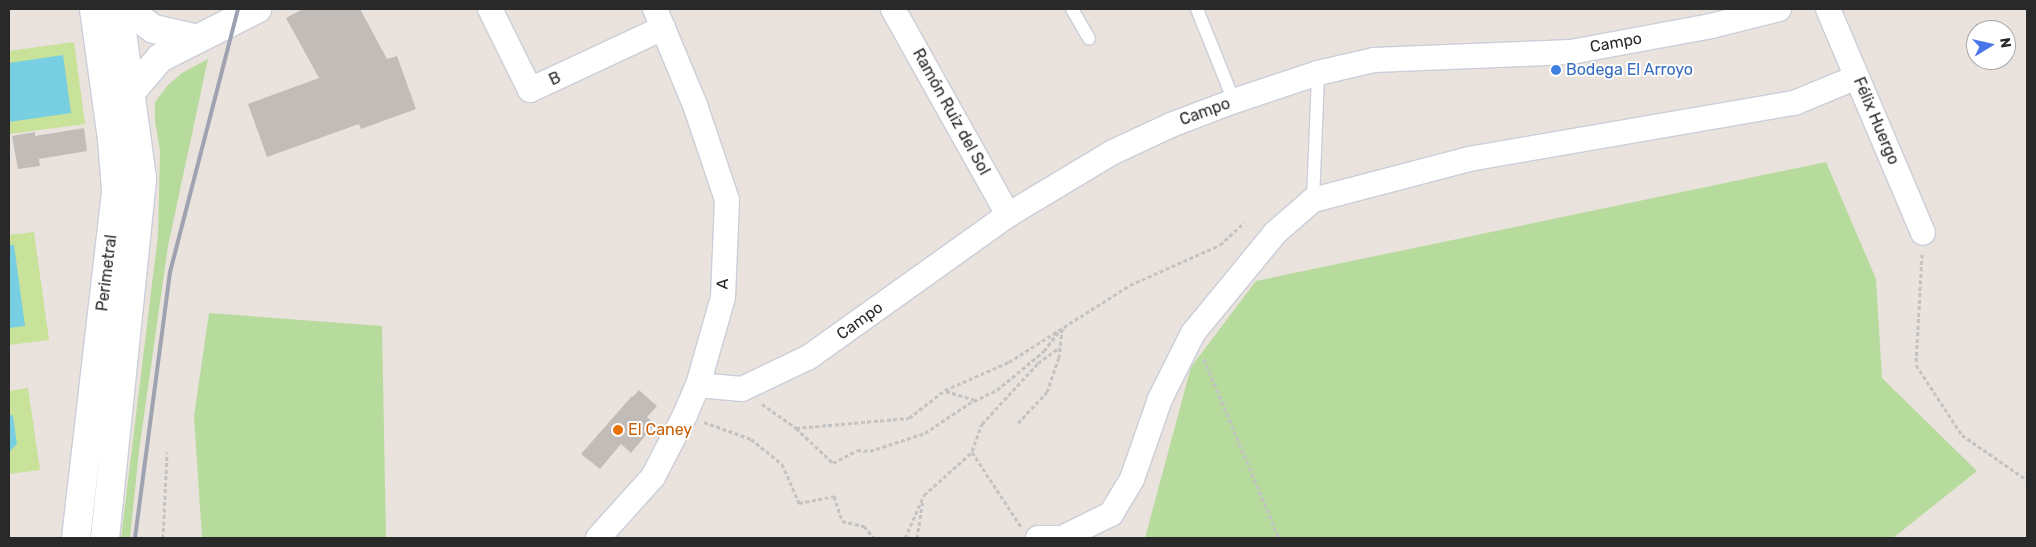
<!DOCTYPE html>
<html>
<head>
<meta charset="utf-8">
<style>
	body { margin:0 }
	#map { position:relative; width:2036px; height:547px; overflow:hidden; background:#eae2dc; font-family:Rubik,sans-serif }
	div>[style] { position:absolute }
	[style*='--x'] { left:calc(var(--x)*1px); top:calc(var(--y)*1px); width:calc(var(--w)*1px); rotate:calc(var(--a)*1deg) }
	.green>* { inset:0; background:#b7db9d }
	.pitch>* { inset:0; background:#c9e299 }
	.water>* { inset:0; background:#78cfe2 }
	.building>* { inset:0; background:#c2bcb8 }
	.path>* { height:3px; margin-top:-1.5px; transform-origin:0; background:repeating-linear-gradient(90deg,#c3c3c3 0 4px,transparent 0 6.5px) }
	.roads { filter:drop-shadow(1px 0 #caced9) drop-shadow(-1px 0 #caced9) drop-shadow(0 1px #caced9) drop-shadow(0 -1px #caced9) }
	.service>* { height:12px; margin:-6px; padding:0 6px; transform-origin:6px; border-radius:6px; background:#fff }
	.minor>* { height:24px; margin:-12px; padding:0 12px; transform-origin:12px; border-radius:12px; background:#fff }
	.tertiary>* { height:28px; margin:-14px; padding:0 14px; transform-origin:14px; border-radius:14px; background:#fff }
	.secondary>* { height:28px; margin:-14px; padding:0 14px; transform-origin:14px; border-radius:14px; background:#fff }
	.rail>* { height:4px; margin:-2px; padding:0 2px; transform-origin:2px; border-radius:2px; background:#9fa3b1 }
	.dots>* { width:14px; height:14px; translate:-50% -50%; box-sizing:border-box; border:2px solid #fff; border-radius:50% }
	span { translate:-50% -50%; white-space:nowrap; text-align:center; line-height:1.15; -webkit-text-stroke:4px #fff; paint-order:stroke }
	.street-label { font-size:16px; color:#292929 }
	.shop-label { font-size:16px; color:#366cbe }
	.left { translate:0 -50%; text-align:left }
	.food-label { font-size:16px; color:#c56008 }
	.frame { position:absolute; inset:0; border:10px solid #292929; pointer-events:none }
	.north { position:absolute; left:1966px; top:20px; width:50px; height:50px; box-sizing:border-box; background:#fff; border:1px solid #a9a9a9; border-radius:50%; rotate:81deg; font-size:14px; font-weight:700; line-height:20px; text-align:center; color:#292929 }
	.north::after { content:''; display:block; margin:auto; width:18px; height:22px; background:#4a75e8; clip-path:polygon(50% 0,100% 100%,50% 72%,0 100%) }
</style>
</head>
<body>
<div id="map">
	<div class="green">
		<i style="clip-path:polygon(208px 59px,168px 246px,139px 451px,130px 538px,121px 538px,158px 235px,160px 151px,155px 121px,155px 102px,168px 85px,182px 73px)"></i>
		<i style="clip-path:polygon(1826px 162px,1876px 279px,1882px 378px,1977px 471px,1893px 538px,1145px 538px,1191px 367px,1256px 281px)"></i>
		<i style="clip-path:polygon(209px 313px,382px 326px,386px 537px,202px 538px,194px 416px)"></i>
	</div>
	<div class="pitch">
		<i style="clip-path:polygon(74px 42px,85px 124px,9px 134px,9px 51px)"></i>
		<i style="clip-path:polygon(34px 232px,49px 340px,9px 345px,9px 235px)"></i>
		<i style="clip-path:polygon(28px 388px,40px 470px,9px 474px,9px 391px)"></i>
	</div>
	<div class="water">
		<i style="clip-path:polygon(63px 55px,71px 113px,9px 122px,9px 63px)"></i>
		<i style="clip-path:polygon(9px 245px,14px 245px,25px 326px,9px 328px)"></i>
		<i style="clip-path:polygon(9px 414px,13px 416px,17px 444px,9px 452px)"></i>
	</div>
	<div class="building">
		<i style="clip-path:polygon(303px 9px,360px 9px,387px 59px,397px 56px,416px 109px,361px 129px,359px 124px,267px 157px,248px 104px,319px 78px,286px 18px)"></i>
		<i style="clip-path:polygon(84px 128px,87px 151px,39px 159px,40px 166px,18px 169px,12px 136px,35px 132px,35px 136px)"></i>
		<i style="clip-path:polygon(639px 390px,657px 406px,647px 417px,655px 424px,631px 453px,621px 444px,600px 469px,581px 454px,632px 396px,633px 397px)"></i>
	</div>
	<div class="path">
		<i style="--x:1922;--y:254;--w:111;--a:93.1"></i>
		<i style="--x:1916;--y:365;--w:84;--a:56.7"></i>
		<i style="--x:1962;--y:435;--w:79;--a:34.7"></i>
		<i style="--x:1204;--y:359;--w:194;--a:67.3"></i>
		<i style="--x:946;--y:391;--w:31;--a:17"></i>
		<i style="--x:762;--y:404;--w:42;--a:35.2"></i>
		<i style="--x:796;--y:428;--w:113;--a:-5.1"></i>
		<i style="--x:909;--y:418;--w:46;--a:-37.9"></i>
		<i style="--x:945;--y:390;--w:70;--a:-23.6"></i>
		<i style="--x:1009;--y:362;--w:143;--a:-32.5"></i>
		<i style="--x:1130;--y:285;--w:98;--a:-24"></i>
		<i style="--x:1220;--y:245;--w:33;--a:-43"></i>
		<i style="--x:704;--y:422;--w:50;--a:19.9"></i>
		<i style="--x:751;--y:439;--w:40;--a:39"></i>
		<i style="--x:782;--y:464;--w:43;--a:66.4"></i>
		<i style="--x:799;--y:503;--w:36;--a:-11"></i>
		<i style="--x:834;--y:496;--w:26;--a:72"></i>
		<i style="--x:842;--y:521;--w:23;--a:13"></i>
		<i style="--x:864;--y:526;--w:16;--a:50"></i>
		<i style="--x:1018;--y:423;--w:42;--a:-46.9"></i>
		<i style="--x:1047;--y:392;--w:36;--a:-71"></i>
		<i style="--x:1059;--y:358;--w:30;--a:-84"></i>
		<i style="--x:796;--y:428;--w:51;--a:43.4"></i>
		<i style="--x:833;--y:463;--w:27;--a:-28"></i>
		<i style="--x:857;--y:450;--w:13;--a:4"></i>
		<i style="--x:870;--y:451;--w:58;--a:-18.1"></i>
		<i style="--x:925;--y:433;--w:52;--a:-34"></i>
		<i style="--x:968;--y:404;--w:32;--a:-26"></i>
		<i style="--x:997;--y:390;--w:61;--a:-39.7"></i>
		<i style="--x:1044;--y:351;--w:26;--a:-53"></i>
		<i style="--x:972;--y:451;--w:29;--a:-70"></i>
		<i style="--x:982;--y:424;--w:83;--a:-47.4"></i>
		<i style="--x:1038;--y:363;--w:27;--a:-36"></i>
		<i style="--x:163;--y:538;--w:86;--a:-87.3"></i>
		<i style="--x:905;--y:538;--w:47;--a:-66.2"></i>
		<i style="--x:924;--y:495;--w:64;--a:-41.9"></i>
		<i style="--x:972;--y:452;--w:90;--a:56.8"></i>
		<i style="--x:917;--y:538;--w:36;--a:-81"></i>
	</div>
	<div class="roads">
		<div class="service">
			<i style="--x:1072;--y:9;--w:34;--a:60"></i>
			<i style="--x:1197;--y:9;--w:99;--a:68.1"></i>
			<i style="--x:1313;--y:200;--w:127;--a:-87.7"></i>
		</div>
		<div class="minor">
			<i style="--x:490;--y:9;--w:90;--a:63.7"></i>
			<i style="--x:530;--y:90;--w:147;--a:-25"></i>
			<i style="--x:893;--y:9;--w:236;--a:60.8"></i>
			<i style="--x:1828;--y:9;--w:243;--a:67"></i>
			<i style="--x:698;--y:385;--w:44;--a:5.2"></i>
			<i style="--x:742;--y:389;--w:74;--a:-25.5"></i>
			<i style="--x:809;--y:357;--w:244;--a:-35.5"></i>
			<i style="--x:1008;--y:215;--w:120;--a:-31"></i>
			<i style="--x:1111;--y:153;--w:66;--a:-25"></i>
			<i style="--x:1171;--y:125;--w:67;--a:-20.9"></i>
			<i style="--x:1234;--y:101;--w:89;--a:-18.4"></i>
			<i style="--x:1318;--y:73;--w:57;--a:-13.1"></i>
			<i style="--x:1374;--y:60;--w:197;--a:-2.3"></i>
			<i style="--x:1571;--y:52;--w:142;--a:-10.5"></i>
			<i style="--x:1711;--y:26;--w:70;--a:-14"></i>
			<i style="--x:598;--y:538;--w:82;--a:-48"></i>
			<i style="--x:653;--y:477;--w:70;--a:-62.7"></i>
			<i style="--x:685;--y:415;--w:33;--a:-67"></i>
			<i style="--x:698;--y:385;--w:91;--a:-74.1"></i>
			<i style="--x:723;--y:297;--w:97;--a:-87.6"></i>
			<i style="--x:727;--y:200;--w:100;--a:-108.6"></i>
			<i style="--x:695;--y:105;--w:104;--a:-112.6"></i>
			<i style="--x:1038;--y:538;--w:24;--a:0"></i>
			<i style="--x:1062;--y:538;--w:55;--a:-26.1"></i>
			<i style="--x:1111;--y:514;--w:41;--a:-59"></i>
			<i style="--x:1132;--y:479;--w:85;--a:-70.7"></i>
			<i style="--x:1160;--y:399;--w:74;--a:-63.4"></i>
			<i style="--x:1193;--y:333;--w:129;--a:-50.6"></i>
			<i style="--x:1275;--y:233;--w:50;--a:-41"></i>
			<i style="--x:1313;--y:200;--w:161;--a:-14.7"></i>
			<i style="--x:1469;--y:159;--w:330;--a:-9.8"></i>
			<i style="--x:1794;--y:103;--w:68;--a:-22.4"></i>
		</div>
		<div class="tertiary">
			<i style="--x:131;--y:92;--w:45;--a:-49.5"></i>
			<i style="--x:160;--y:58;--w:109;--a:-26.8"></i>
		</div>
		<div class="secondary">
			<i style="--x:126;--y:9;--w:34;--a:36"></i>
			<i style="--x:154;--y:29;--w:45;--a:12.8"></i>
			<i style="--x:76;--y:538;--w:350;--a:-83.4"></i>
			<i style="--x:116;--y:190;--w:51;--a:-94.5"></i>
			<i style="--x:112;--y:139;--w:131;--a:-97.9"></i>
			<i style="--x:105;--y:538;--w:362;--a:-84.1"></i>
			<i style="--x:142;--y:178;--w:171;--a:-97.8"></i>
		</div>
	</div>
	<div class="rail">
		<i style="--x:135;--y:538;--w:268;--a:-82.5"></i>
		<i style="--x:170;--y:272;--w:272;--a:-75.5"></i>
	</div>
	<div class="dots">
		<i style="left:1556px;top:70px;background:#3f7fe0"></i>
		<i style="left:618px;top:430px;background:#e8710a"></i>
	</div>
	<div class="street-label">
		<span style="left:1616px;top:43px;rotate:-10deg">Campo</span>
		<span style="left:555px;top:79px;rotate:-25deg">B</span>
		<span style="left:951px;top:112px;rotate:61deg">Ramón Ruiz del Sol</span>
		<span style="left:1205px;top:112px;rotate:-20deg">Campo</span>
		<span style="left:1876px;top:121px;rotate:67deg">Félix Huergo</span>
		<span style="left:107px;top:273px;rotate:-83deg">Perimetral</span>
		<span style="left:723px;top:284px;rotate:-87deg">A</span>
		<span style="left:860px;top:321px;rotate:-36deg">Campo</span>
	</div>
	<div class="shop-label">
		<span class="left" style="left:1566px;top:70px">Bodega El Arroyo</span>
	</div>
	<div class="food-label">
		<span class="left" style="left:628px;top:430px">El Caney</span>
	</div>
	<div class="frame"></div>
	<div class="north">N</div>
</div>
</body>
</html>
